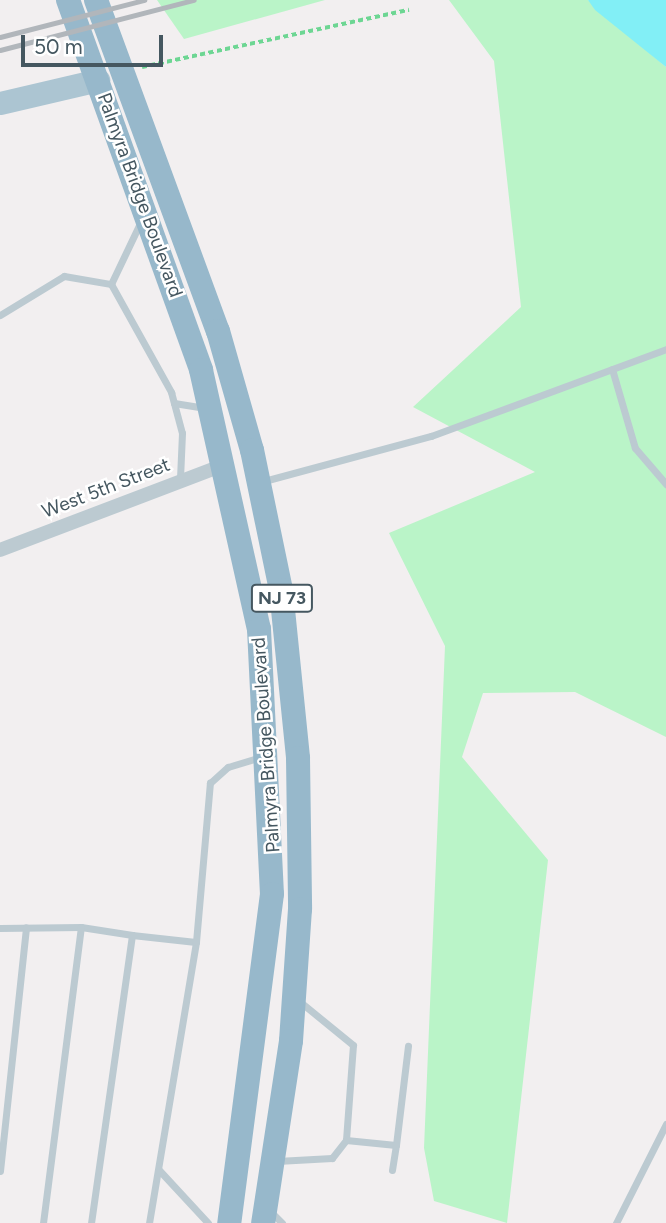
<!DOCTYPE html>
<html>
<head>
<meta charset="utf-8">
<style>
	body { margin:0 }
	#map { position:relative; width:666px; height:1223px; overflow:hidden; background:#f2eff0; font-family:Figtree,sans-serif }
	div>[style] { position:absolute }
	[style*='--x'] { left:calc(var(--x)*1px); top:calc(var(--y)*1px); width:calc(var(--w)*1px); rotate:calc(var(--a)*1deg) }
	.green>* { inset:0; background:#baf4c8 }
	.water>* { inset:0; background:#82eff6 }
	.path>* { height:3.5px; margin-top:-1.75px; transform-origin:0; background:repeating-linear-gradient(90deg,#6dd693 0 5px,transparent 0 8.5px) }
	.service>* { height:7px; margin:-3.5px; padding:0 3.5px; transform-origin:3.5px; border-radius:3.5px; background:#bccad1 }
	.minor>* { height:14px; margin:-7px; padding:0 7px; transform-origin:7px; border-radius:7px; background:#bccad1 }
	.primary>* { height:23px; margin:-11.5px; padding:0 11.5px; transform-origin:11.5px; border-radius:11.5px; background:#acc5d2 }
	.trunk>* { height:24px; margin:-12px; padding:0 12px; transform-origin:12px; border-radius:12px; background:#97b8cb }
	.rail>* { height:5px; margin:-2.5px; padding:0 2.5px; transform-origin:2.5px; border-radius:2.5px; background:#b1b6bb }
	span { translate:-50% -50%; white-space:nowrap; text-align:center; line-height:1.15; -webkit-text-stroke:5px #fff; paint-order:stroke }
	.shield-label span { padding:2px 5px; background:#fff; border:2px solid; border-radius:5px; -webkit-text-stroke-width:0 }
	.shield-label { font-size:18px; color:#455760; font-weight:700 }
	.street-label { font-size:19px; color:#455760 }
	.scale { position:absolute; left:21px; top:35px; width:142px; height:32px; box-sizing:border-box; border:4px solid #455760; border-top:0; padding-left:9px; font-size:21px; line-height:24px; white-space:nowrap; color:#455760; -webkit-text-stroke:5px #fff; paint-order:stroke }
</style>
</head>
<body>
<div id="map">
	<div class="green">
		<i style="clip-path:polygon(157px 0,325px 0,184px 39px)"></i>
		<i style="clip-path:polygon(449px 0,588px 0,666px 67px,666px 737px,575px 692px,483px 693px,462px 757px,548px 860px,507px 1223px,434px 1201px,424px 1148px,445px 646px,389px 533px,535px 472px,413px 407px,521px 307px,494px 61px)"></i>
	</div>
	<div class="water">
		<i style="clip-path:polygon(588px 0,666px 0,666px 67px,595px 10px)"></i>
	</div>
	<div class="path">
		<i style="--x:142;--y:67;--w:273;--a:-12.1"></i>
	</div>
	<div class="service">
		<i style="--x:111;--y:284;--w:70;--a:-64.5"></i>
		<i style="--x:0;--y:315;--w:75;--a:-31.4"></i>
		<i style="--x:64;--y:276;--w:48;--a:9.7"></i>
		<i style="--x:111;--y:284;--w:124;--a:60.9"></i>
		<i style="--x:171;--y:392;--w:42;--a:75"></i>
		<i style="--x:182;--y:433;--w:46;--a:92.5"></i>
		<i style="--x:612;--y:369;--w:82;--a:73.8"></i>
		<i style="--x:635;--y:448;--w:48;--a:49.3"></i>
		<i style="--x:174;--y:403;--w:30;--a:9"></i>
		<i style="--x:264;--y:481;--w:173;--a:-15.1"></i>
		<i style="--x:431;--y:436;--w:251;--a:-20.3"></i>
		<i style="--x:0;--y:928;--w:81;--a:-0.7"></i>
		<i style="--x:81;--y:927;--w:52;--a:8.9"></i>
		<i style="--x:132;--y:935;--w:291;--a:98.1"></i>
		<i style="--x:132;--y:935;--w:64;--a:6.2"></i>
		<i style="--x:346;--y:1140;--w:50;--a:5.7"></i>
		<i style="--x:396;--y:1145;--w:100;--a:-83.1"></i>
		<i style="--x:277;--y:1161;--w:55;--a:-3.1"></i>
		<i style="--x:332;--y:1158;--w:23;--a:-52"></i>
		<i style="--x:346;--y:1140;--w:95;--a:-85.8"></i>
		<i style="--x:353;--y:1045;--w:70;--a:-140.8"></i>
		<i style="--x:159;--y:1170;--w:72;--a:47.2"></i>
		<i style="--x:392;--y:1170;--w:25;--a:-81"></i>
		<i style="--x:0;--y:1171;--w:245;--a:-83.9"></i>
		<i style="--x:270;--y:1211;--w:17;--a:45"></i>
		<i style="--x:43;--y:1223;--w:298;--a:-82.7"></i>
		<i style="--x:149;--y:1223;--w:285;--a:-80.5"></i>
		<i style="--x:196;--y:942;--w:160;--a:-85"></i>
		<i style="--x:210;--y:783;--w:24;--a:-42"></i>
		<i style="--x:228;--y:767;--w:34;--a:-17"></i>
		<i style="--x:616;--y:1223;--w:111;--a:-63.2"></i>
	</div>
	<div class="minor">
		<i style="--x:0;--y:550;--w:242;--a:-20.8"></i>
	</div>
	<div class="primary">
		<i style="--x:0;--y:103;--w:101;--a:-13.2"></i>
	</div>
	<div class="trunk">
		<i style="--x:68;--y:0;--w:393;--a:70.2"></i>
		<i style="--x:201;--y:370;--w:265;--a:77.4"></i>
		<i style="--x:259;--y:629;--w:265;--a:87.2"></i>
		<i style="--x:272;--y:894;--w:332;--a:97.4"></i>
		<i style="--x:96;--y:0;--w:353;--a:69.8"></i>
		<i style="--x:218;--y:331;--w:124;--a:74.1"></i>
		<i style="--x:252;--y:450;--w:143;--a:78.3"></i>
		<i style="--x:281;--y:590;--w:169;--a:84.2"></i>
		<i style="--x:298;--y:758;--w:151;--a:89.2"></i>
		<i style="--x:300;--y:909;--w:132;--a:93.9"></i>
		<i style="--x:291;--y:1041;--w:184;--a:98.7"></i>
	</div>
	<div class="rail">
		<i style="--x:0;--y:37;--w:149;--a:-14.4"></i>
		<i style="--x:0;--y:50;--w:200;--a:-14.5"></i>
	</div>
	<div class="shield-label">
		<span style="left:282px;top:598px">NJ 73</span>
	</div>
	<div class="street-label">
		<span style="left:140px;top:195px;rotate:70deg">Palmyra Bridge Boulevard</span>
		<span style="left:106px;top:488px;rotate:-21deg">West 5th Street</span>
		<span style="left:266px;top:745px;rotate:-94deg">Palmyra Bridge Boulevard</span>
	</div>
	<div class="scale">50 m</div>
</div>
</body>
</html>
